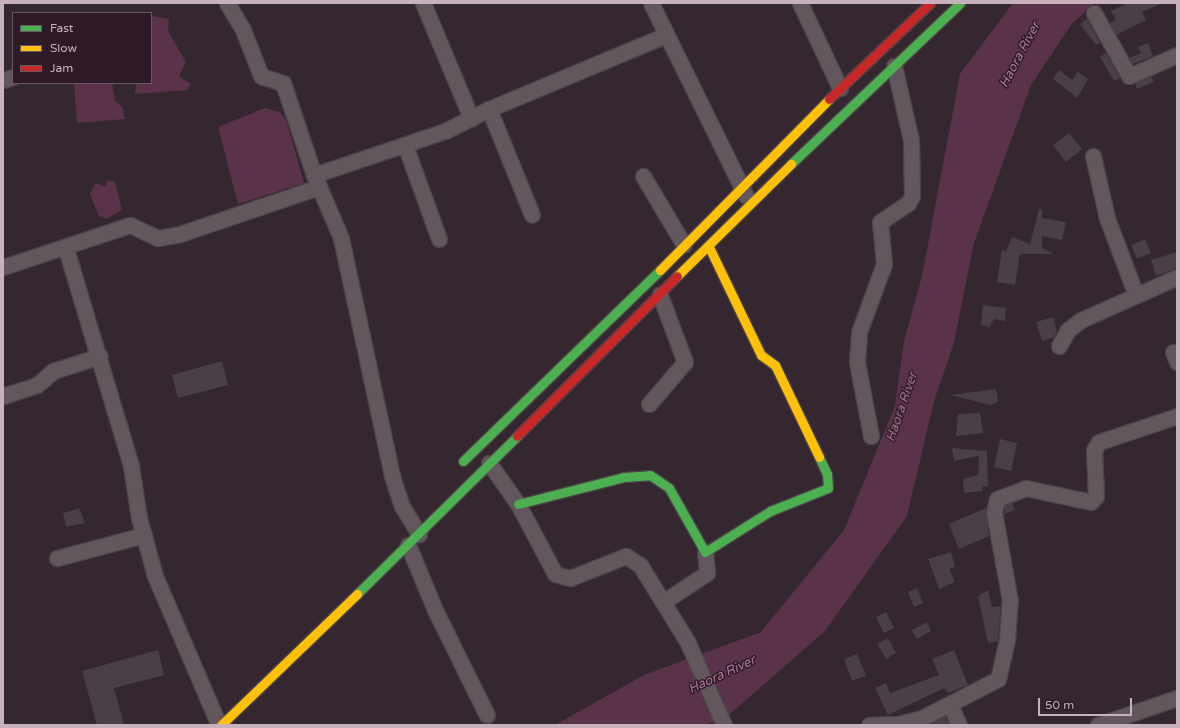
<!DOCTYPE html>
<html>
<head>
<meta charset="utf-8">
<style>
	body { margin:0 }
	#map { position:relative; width:1180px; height:728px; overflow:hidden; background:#34272f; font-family:"Varela Round",sans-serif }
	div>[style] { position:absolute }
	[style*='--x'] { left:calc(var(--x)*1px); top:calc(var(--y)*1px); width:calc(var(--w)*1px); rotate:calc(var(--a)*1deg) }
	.water>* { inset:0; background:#5a334a }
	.building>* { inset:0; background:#4a3f46 }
	.roads { filter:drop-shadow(1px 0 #4d4349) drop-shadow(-1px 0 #4d4349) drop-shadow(0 1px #4d4349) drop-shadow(0 -1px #4d4349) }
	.street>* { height:15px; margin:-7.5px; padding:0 7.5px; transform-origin:7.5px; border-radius:7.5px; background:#63575e }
	.fast>* { height:9px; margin:-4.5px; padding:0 4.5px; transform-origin:4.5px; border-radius:4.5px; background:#4caf50 }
	.slow>* { height:9px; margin:-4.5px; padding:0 4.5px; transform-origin:4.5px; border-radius:4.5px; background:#ffc107 }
	.jam>* { height:9px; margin:-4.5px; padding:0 4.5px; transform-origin:4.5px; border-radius:4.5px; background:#c62828 }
	span { translate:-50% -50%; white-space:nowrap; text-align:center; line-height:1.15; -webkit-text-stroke:3px #2e1b27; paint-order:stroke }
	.water-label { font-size:13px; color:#ad7999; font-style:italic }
	.frame { position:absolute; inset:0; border:4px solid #c6b1bd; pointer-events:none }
	.legend { position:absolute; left:12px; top:12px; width:140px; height:72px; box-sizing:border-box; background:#2e1b27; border:1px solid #6b5763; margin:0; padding:5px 7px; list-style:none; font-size:12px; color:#c6b1bd }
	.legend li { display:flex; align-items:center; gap:8px; height:20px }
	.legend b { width:20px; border:1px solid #6b5763 }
	.scale { position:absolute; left:1038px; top:698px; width:94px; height:18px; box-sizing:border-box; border:2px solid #c6b1bd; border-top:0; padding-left:5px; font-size:12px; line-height:14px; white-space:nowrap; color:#c6b1bd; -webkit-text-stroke:3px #2e1b27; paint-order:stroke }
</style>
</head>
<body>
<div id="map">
	<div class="water">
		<i style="clip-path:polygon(1013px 3px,1094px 3px,1071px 25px,1031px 85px,974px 243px,954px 343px,934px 401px,907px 516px,825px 631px,723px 720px,700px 725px,555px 725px,644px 675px,761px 632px,844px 530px,895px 406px,904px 341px,922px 276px,960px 74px)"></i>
		<i style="clip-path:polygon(151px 16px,169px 19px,168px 31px,186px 62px,179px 76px,191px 84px,187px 90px,135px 94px,136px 83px,151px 83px)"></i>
		<i style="clip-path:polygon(74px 83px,112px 83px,115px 101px,122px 107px,125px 119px,77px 123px)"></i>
		<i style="clip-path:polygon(265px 108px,280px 112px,286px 120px,304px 183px,238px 204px,218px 127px)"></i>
		<i style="clip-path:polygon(108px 180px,115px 182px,122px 210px,106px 219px,99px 216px,90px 194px,95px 183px,105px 187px)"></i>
	</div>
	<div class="building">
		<i style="clip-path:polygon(1127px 3px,1163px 3px,1142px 12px,1146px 20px,1116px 35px,1110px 23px,1116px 20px,1111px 11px)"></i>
		<i style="clip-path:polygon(1087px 19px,1100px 43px,1096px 45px,1080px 24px)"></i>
		<i style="clip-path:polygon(1148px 43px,1153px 56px,1133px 64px,1129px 58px,1141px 53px,1138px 47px)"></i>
		<i style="clip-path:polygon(1106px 53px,1120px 78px,1114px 81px,1100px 57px)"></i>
		<i style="clip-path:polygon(1059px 70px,1072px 80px,1078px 72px,1088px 79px,1077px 98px,1053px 79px)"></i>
		<i style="clip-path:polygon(1151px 76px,1154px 82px,1137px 89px,1135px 83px)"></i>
		<i style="clip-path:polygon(1069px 133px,1082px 149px,1066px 162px,1053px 145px)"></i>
		<i style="clip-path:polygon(1039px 209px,1042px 210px,1042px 218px,1066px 222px,1062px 240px,1042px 236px,1042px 248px,1054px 254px,1020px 254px,1015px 285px,997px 282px,1002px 250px,1006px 251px,1012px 237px,1030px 244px)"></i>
		<i style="clip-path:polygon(1145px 239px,1151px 253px,1137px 259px,1131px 245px)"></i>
		<i style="clip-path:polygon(1177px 252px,1177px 268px,1156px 276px,1151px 260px)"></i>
		<i style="clip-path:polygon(983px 305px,1006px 308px,1005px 321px,994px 319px,989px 328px,981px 324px)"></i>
		<i style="clip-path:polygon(1053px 317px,1057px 331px,1054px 337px,1042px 341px,1036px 322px)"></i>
		<i style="clip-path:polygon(222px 361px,228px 385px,178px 398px,172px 375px)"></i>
		<i style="clip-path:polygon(996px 389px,998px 402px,990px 405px,951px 395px)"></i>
		<i style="clip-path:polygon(980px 413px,983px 433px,956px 436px,958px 414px)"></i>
		<i style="clip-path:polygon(1000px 439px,1017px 443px,1011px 471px,994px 467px)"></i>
		<i style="clip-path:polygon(952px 448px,987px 451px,988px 486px,982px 487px,983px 491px,964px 493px,963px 479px,978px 475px,979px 456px,954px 461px)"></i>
		<i style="clip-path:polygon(1012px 503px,1015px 510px,1004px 514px,1005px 506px)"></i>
		<i style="clip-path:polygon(79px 508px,85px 523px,66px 527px,63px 513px)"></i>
		<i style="clip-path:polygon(986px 508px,989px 536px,959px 549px,949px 524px)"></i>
		<i style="clip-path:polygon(951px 552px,955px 567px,949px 569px,955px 582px,939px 589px,928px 559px)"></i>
		<i style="clip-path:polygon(917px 588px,923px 603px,914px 607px,908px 592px)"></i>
		<i style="clip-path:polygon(988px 590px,992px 607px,1001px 606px,998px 641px,988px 643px,978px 596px)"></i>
		<i style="clip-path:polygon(886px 612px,894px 628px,884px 633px,876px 617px)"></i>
		<i style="clip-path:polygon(927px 622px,931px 631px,917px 639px,912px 630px)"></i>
		<i style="clip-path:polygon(888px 638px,896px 653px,886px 659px,877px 644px)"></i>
		<i style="clip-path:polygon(158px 650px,164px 675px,114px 688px,124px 725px,97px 725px,82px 671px)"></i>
		<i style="clip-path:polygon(954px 650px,968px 685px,948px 693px,944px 688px,888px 715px,875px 688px,886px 683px,890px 693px,939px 675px,932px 659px)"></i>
		<i style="clip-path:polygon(857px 654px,866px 676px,852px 681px,844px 659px)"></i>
		<i style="clip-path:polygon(945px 716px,949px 724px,932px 725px,932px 723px)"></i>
	</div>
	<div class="roads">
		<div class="street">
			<i style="--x:227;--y:3;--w:31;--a:59"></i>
			<i style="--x:243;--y:30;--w:49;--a:68.6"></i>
			<i style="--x:261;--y:76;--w:23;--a:18"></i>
			<i style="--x:283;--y:83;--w:97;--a:71.4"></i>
			<i style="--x:314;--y:175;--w:69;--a:66.8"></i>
			<i style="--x:341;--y:238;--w:243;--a:77.9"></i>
			<i style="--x:392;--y:476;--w:32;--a:72"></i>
			<i style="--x:402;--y:506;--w:33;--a:59"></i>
			<i style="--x:423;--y:3;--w:125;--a:67.3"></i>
			<i style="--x:651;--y:3;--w:215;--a:63.8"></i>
			<i style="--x:800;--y:3;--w:94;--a:64.8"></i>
			<i style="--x:1094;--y:13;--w:72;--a:60.9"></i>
			<i style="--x:1129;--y:76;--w:52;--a:-23.6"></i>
			<i style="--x:3;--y:80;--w:10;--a:-17"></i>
			<i style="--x:489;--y:109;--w:114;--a:67.9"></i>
			<i style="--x:405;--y:145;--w:100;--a:70.1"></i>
			<i style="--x:1093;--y:156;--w:64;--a:77.3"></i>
			<i style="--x:1107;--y:218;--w:82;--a:69.4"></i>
			<i style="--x:314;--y:175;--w:138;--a:-18.6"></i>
			<i style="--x:445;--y:131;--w:49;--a:-26.6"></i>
			<i style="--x:489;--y:109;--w:192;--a:-22.7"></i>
			<i style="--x:643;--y:176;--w:80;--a:59.3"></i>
			<i style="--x:66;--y:249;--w:227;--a:73.3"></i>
			<i style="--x:131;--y:466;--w:53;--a:81.3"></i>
			<i style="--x:139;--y:518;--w:60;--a:74.6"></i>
			<i style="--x:155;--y:576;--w:162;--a:66.8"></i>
			<i style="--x:3;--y:267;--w:134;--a:-18.3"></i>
			<i style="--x:130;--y:225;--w:31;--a:25"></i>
			<i style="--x:158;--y:238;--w:22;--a:-10"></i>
			<i style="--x:180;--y:234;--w:147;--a:-18.7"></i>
			<i style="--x:1059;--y:346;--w:18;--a:-61"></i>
			<i style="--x:1068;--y:330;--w:16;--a:-38"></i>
			<i style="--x:1081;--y:320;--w:105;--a:-24.1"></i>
			<i style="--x:1173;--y:352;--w:11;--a:68"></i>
			<i style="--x:3;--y:396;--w:36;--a:-18"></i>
			<i style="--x:37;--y:385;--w:21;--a:-41"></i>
			<i style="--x:53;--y:371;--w:49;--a:-17.7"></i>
			<i style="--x:649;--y:404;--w:55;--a:-49.4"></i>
			<i style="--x:685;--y:362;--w:72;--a:-110.5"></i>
			<i style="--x:871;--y:436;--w:75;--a:-100.7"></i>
			<i style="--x:857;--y:362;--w:30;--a:-86"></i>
			<i style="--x:859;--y:332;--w:72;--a:-69.8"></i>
			<i style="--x:884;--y:264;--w:42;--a:-95.4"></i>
			<i style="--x:880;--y:222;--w:34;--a:-34"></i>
			<i style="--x:908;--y:203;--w:8;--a:-60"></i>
			<i style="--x:912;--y:196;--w:56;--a:-91"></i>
			<i style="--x:911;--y:140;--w:76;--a:-102.9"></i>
			<i style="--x:489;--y:463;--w:50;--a:54.7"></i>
			<i style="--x:518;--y:504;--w:79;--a:62.1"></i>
			<i style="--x:555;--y:574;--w:16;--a:15"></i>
			<i style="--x:570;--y:578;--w:60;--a:-21.4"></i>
			<i style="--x:626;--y:556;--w:17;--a:33"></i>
			<i style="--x:640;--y:565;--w:89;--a:58.3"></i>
			<i style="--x:687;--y:641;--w:92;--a:66.2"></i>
			<i style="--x:408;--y:545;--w:70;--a:67.4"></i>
			<i style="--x:435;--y:610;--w:117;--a:63.7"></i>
			<i style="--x:57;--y:558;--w:90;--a:-14.8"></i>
			<i style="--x:663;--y:602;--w:53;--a:-33.4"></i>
			<i style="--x:707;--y:573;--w:21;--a:-95"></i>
			<i style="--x:950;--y:704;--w:23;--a:67"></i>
			<i style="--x:869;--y:725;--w:29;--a:-2"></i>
			<i style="--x:898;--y:724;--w:25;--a:-14"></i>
			<i style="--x:922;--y:718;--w:85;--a:-27.2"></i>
			<i style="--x:998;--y:679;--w:40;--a:-77"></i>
			<i style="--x:1007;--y:640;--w:39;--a:-86"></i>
			<i style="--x:1010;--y:601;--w:90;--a:-100.2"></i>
			<i style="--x:994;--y:512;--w:13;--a:-77"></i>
			<i style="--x:997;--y:499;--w:31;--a:-21"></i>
			<i style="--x:1026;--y:488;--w:66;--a:12.2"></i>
			<i style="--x:1091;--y:502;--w:8;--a:-50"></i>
			<i style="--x:1096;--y:496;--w:46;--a:-92.5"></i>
			<i style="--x:1094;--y:450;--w:9;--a:-58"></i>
			<i style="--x:1099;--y:442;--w:82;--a:-18.4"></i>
			<i style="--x:1098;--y:725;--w:83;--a:-18.9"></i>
		</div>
		<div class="fast">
			<i style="--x:791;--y:164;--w:233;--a:-43.6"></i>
			<i style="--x:463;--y:461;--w:274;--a:-44.1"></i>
			<i style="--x:518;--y:504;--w:109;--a:-14.3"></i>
			<i style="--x:624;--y:477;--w:26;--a:-4"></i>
			<i style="--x:650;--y:475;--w:23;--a:34"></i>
			<i style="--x:669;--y:488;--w:73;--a:60.6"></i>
			<i style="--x:705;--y:552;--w:77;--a:-32.2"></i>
			<i style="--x:770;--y:511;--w:62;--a:-21.6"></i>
			<i style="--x:828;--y:488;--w:14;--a:-94"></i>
			<i style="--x:827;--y:474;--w:19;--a:-115"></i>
			<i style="--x:357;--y:594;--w:225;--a:-44.6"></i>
		</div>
		<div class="slow">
			<i style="--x:709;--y:247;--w:120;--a:64.3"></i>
			<i style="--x:761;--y:355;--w:17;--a:36"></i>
			<i style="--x:775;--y:365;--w:102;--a:64.4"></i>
			<i style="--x:660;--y:270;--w:240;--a:-45.3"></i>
			<i style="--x:677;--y:276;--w:160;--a:-44.5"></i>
			<i style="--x:221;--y:725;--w:189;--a:-43.9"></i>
		</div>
		<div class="jam">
			<i style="--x:829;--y:99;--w:139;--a:-43.5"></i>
			<i style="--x:517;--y:436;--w:226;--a:-45"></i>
		</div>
	</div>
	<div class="water-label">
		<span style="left:1020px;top:55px;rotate:-62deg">Haora River</span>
		<span style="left:902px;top:407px;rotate:-71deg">Haora River</span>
		<span style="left:722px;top:675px;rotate:-25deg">Haora River</span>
	</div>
	<div class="frame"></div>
	<ul class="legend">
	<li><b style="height:5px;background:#4caf50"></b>Fast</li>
	<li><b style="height:5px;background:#ffc107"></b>Slow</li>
	<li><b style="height:5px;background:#c62828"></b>Jam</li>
	</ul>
	<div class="scale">50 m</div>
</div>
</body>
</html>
